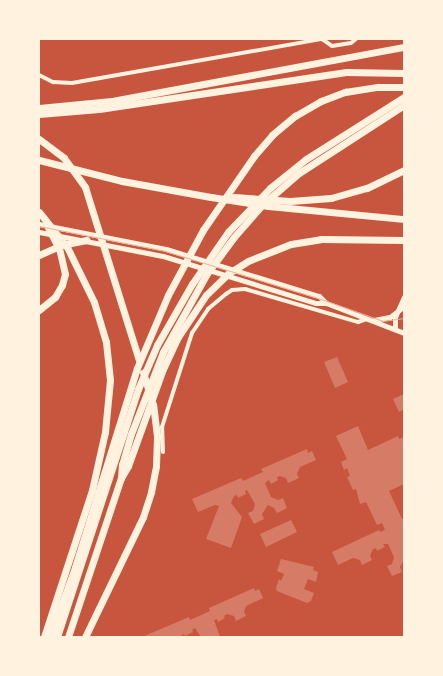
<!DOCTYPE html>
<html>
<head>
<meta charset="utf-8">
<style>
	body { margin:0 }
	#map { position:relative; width:443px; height:676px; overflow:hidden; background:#c8553d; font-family:"Roboto Condensed",sans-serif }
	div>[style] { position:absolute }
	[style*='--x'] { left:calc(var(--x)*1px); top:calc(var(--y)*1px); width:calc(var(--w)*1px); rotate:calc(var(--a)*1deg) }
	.building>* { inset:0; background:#d67c66 }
	.minor>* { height:4px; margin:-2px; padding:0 2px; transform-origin:2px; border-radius:2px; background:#fff3e0 }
	.secondary>* { height:5px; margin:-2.5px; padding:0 2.5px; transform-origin:2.5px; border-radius:2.5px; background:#fff3e0 }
	.motorway>* { height:7px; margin:-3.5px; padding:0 3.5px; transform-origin:3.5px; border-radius:3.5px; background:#fff3e0 }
	.tram>* { height:1px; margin:-0.5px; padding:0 0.5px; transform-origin:0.5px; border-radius:0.5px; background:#e9b49f }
	span { translate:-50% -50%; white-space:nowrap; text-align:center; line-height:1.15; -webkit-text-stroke:4px #fff3e0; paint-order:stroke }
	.frame { position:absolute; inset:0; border:40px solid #fff3e0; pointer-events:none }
</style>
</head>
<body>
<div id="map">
	<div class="building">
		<i style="clip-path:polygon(337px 357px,348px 382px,335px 388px,324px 362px)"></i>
		<i style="clip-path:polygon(404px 394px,404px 409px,399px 412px,393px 399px)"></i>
		<i style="clip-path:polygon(358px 426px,368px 450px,398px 436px,399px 439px,404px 437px,404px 484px,389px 491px,402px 519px,404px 518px,404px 560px,400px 567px,402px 572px,392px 576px,387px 566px,392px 564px,394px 557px,388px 544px,383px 544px,385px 547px,377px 551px,376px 548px,373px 549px,370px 556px,372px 560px,362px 565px,360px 560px,353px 558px,338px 565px,332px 552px,379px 530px,380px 532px,385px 530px,382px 523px,377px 525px,366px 502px,360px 504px,356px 489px,353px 490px,347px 477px,350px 476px,347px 468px,344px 470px,341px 462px,347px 459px,336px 436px)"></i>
		<i style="clip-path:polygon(307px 449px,308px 453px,312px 451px,316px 460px,300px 467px,297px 474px,299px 478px,288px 483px,286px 478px,280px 476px,277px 477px,278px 480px,271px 484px,269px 480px,265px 483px,271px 497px,278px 500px,283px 498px,287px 508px,277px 513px,274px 508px,268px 505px,262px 514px,264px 519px,254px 524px,248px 513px,253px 511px,255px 504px,247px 490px,245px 491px,246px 494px,238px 498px,237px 495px,234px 496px,231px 503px,242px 517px,231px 548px,206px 539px,219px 506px,215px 505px,198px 512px,192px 499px,241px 478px,243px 481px,263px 472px,261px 469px)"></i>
		<i style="clip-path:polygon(291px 520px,297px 532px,266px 547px,260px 534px)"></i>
		<i style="clip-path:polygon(281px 559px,314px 567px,313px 570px,318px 572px,316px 582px,308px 579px,304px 589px,314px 593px,311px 601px,307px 603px,277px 591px,276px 588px,279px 579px,281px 581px,284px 574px,277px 571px)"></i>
		<i style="clip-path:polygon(254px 588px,255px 591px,259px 589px,263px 598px,246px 606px,244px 612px,246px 616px,236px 621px,234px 616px,227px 614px,224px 616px,225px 618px,218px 622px,217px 619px,214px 620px,220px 637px,201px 637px,195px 628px,192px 630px,193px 632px,185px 636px,184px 634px,180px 637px,142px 637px,189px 617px,190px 620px,210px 611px,209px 608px)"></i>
	</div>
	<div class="minor">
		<i style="--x:322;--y:39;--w:12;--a:35"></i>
		<i style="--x:332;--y:46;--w:19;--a:-9"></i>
		<i style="--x:351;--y:43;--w:6;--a:-39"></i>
		<i style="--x:39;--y:75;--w:16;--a:27"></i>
		<i style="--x:53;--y:82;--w:19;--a:3"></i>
		<i style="--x:72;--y:83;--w:254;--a:-10"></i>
		<i style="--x:163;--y:452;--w:25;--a:-92"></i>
		<i style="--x:162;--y:427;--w:99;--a:-72.3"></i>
		<i style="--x:192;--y:333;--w:29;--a:-56"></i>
		<i style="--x:208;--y:309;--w:23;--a:-40"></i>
		<i style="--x:226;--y:294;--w:7;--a:-34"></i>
		<i style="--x:232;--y:290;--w:13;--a:-4"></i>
		<i style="--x:245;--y:289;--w:118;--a:16.3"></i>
		<i style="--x:358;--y:322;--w:9;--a:-18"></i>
	</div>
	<div class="secondary">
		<i style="--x:39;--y:224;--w:129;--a:11.1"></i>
		<i style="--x:166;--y:249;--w:160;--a:17.1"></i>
		<i style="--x:319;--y:296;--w:10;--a:45"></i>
		<i style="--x:39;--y:232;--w:126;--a:11"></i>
		<i style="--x:163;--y:256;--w:160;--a:17.1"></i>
		<i style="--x:316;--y:303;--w:10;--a:0"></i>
		<i style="--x:326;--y:303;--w:84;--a:21"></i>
		<i style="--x:374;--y:320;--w:16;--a:-11"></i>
		<i style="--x:390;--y:317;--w:18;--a:-38"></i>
		<i style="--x:395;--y:329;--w:12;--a:-90"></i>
		<i style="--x:395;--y:317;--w:22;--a:-66"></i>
	</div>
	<div class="motorway">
		<i style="--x:39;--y:108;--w:73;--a:-5.5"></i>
		<i style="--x:112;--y:101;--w:297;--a:-10.5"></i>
		<i style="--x:39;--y:114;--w:60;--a:-4.8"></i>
		<i style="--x:99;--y:109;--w:250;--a:-8.5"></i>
		<i style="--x:346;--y:72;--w:58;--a:1"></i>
		<i style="--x:39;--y:139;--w:31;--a:37"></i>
		<i style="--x:64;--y:158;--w:36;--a:54"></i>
		<i style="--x:85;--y:187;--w:181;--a:72.7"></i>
		<i style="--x:39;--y:160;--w:86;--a:14.2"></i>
		<i style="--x:122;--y:181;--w:90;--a:10.2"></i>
		<i style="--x:211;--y:197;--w:58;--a:9"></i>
		<i style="--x:268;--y:206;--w:137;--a:5.5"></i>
		<i style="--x:234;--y:197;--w:56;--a:4.1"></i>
		<i style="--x:290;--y:201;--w:41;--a:-4.2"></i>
		<i style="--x:331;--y:198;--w:37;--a:-16"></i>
		<i style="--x:367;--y:188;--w:41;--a:-25.9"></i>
		<i style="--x:39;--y:212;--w:45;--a:51.3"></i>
		<i style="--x:67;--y:247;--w:61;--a:63.9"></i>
		<i style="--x:94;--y:302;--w:42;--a:73.3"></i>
		<i style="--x:106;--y:342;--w:38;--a:84"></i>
		<i style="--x:110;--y:380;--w:52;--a:95.5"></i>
		<i style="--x:105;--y:432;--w:59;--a:102.6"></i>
		<i style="--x:92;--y:490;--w:155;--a:108.1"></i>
		<i style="--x:39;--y:255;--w:24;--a:-24"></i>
		<i style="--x:61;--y:245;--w:26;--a:-11"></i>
		<i style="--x:39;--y:310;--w:21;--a:-39"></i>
		<i style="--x:55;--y:297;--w:14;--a:-60"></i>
		<i style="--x:62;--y:285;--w:11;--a:-75"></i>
		<i style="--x:65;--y:274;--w:26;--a:-103"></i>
		<i style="--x:59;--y:249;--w:27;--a:-117"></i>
		<i style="--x:121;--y:478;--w:13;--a:-86"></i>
		<i style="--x:122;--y:465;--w:32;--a:-74"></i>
		<i style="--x:131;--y:434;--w:88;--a:-68.7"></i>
		<i style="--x:163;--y:352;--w:88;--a:-60.8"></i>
		<i style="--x:206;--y:275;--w:47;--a:-53.6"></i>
		<i style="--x:234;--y:237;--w:43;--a:-48.8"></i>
		<i style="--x:262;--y:205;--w:49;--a:-40.9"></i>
		<i style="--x:299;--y:173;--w:125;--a:-32.9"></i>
		<i style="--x:50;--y:637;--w:74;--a:-70.3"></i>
		<i style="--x:75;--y:567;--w:208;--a:-72.7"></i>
		<i style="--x:137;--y:368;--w:79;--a:-67"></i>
		<i style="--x:168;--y:295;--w:74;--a:-61.7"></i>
		<i style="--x:203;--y:230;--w:90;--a:-55.4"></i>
		<i style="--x:254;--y:156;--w:28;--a:-49"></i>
		<i style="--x:272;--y:135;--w:30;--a:-40"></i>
		<i style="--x:295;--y:116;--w:30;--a:-30"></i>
		<i style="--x:321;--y:101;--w:26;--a:-21"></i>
		<i style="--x:345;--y:92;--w:33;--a:-9"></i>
		<i style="--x:378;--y:87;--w:26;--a:0"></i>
		<i style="--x:57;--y:637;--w:261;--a:-71.9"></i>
		<i style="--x:138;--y:389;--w:48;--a:-66.6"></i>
		<i style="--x:157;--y:345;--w:70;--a:-60.2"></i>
		<i style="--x:192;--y:284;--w:63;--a:-55.3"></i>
		<i style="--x:228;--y:232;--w:61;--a:-46.3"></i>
		<i style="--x:270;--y:188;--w:46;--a:-38.9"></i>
		<i style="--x:306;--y:159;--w:116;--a:-32.3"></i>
		<i style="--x:68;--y:637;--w:168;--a:-71.6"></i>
		<i style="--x:121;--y:478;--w:14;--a:-60"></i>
		<i style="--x:128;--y:466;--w:103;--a:-70.2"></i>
		<i style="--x:163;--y:369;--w:35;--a:-65"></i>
		<i style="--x:178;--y:337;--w:50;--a:-56.3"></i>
		<i style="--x:206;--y:295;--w:32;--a:-44"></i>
		<i style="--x:229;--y:273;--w:22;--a:-32"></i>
		<i style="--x:248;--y:261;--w:46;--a:-21.6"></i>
		<i style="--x:291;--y:244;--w:30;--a:-9"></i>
		<i style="--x:321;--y:239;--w:83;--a:0.7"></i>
		<i style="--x:85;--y:637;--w:133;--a:-64.2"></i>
		<i style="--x:143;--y:517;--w:26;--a:-72"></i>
		<i style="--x:151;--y:492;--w:26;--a:-79"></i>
		<i style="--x:156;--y:466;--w:30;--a:-88"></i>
		<i style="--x:157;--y:436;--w:31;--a:-97"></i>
		<i style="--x:153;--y:405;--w:34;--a:-107"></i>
	</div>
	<div class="tram">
		<i style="--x:39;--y:226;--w:128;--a:11.2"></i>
		<i style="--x:165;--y:251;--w:160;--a:17.1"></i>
		<i style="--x:318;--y:298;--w:69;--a:19.5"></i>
		<i style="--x:383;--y:321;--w:21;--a:-8"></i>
	</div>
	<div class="frame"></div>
</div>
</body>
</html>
